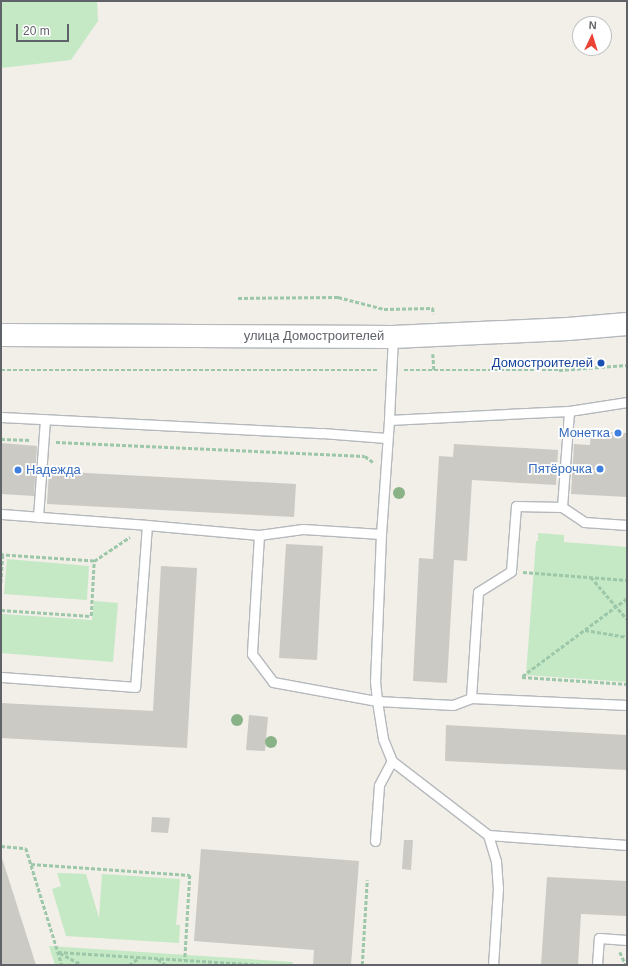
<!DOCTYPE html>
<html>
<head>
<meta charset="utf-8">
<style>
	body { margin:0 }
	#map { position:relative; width:628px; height:966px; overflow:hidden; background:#f1efe8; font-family:Helvetica,sans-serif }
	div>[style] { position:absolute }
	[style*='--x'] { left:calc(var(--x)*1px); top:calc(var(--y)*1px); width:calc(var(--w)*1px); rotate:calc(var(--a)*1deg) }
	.green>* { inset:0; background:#c5e8c5 }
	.building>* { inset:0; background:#cccac5 }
	.path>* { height:2.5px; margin-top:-1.25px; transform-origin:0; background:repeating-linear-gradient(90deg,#9cc7a9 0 4px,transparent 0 6px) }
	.roads { filter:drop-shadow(1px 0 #b5b8bc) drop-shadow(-1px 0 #b5b8bc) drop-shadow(0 1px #b5b8bc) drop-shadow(0 -1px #b5b8bc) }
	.service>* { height:9px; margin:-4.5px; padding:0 4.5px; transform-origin:4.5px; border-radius:4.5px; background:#fff }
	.secondary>* { height:22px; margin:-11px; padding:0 11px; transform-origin:11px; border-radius:11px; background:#fff }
	.trees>* { width:12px; height:12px; margin:-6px; border-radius:50%; background:#89b387 }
	.dots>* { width:11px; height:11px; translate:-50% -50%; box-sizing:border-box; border:2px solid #fff; border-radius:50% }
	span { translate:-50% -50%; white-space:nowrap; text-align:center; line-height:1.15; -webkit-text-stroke:3.5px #fff; paint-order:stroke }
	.street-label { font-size:13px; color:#5f6368 }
	.transit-label { font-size:13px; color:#164399 }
	.right { translate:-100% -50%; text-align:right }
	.shop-label { font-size:13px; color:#366cbe }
	.left { translate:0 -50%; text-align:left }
	.frame { position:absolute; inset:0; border:2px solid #5f6368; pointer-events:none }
	.north { position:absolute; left:572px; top:16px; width:40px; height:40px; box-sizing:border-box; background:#fff; border:1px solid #bfc1c3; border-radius:50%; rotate:4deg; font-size:11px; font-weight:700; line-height:16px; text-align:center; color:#5f6368 }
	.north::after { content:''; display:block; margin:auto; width:14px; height:18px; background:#ea4335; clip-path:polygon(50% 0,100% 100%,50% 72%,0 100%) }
	.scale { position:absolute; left:16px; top:24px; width:53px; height:18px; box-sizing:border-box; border:2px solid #5f6368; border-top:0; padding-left:5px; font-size:12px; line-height:14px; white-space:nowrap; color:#5f6368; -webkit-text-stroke:3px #fff; paint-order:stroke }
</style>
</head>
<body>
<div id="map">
	<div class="green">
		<i style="clip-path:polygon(1px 1px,97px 1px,98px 21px,71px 60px,1px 68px)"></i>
		<i style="clip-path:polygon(538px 533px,564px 535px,564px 542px,627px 547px,627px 682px,526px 675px,536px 541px,538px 541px)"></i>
		<i style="clip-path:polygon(7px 559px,89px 566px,87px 600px,4px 594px)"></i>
		<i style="clip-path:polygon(94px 601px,118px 603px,113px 662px,1px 653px,2px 614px,92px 620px)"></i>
		<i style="clip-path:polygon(57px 873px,86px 874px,99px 918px,102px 874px,180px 879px,176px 925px,180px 925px,179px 943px,66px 936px,52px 889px,61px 886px)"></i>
		<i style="clip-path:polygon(49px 946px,293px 962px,292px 965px,55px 965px)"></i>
	</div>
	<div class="building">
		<i style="clip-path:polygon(591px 431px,627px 433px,627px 497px,571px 494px,574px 444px,590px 445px)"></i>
		<i style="clip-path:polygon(1px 443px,37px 446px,34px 496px,1px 494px)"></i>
		<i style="clip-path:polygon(454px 444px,558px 450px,556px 485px,472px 480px,467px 561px,454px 560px,447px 683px,413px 681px,419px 558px,433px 559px,439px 456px,453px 457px)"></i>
		<i style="clip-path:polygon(49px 471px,296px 484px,294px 517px,47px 504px)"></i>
		<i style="clip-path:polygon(286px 544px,323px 546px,317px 660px,279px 658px)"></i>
		<i style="clip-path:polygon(161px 566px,197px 568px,187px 748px,1px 738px,1px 703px,153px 711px)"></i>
		<i style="clip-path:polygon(249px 715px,268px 717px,265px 751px,246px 750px)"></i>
		<i style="clip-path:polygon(446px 725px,627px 735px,627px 770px,445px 761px)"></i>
		<i style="clip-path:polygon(152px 817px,170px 818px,168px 833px,151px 832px)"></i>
		<i style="clip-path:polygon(404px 840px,413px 840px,411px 870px,402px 869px)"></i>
		<i style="clip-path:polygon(201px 849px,359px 861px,351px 965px,313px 965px,314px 950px,194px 941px)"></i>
		<i style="clip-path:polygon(1px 855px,36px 965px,1px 965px)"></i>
		<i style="clip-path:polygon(547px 877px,627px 881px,627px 916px,581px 914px,578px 965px,541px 965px)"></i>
	</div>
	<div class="path">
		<i style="--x:238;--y:298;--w:100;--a:-0.6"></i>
		<i style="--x:338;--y:297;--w:48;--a:14.6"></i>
		<i style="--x:384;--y:309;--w:49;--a:-1.2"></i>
		<i style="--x:433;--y:308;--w:6;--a:90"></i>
		<i style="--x:433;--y:354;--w:16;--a:86"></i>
		<i style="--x:1;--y:370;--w:377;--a:0"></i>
		<i style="--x:404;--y:370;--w:155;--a:0"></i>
		<i style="--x:559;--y:370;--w:68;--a:-4.2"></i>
		<i style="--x:1;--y:439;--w:30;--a:2"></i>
		<i style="--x:56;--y:442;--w:309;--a:2.6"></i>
		<i style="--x:365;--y:456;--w:10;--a:37"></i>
		<i style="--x:1;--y:553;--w:3;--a:45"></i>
		<i style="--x:3;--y:555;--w:28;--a:94"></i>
		<i style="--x:94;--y:561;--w:43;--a:-33.7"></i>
		<i style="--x:523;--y:572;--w:104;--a:4.4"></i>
		<i style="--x:591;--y:577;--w:55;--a:49.4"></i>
		<i style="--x:627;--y:599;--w:131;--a:143.4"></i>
		<i style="--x:522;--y:677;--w:105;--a:3.8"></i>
		<i style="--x:1;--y:610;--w:90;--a:3.8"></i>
		<i style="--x:91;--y:616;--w:55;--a:-86.9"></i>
		<i style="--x:94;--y:561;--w:91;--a:-176.2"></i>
		<i style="--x:585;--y:630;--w:43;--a:9.5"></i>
		<i style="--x:1;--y:846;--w:25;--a:5"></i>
		<i style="--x:26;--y:848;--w:122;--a:72.9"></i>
		<i style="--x:31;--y:864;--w:159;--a:4"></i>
		<i style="--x:190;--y:875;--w:85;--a:93.4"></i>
		<i style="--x:58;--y:952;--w:206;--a:3.6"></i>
		<i style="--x:620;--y:952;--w:14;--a:65"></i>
		<i style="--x:60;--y:953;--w:26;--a:28"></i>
		<i style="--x:158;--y:959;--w:10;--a:37"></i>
		<i style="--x:129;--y:965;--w:14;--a:-36"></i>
		<i style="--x:362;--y:965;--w:85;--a:-86.6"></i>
	</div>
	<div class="roads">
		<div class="service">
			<i style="--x:393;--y:337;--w:83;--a:92.8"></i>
			<i style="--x:389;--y:420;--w:114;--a:94"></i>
			<i style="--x:381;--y:534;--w:147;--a:92.3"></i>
			<i style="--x:375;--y:681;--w:20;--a:84"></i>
			<i style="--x:377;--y:701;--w:76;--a:3"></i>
			<i style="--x:453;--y:705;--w:19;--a:-21"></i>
			<i style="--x:471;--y:698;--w:156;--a:2.6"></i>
			<i style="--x:1;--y:417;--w:321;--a:2.9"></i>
			<i style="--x:322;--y:433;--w:64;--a:4.5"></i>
			<i style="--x:389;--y:420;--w:180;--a:-2.9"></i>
			<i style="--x:569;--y:411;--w:59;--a:-8.8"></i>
			<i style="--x:562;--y:507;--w:27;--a:34"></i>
			<i style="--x:584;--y:522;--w:43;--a:4"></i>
			<i style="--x:1;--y:514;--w:146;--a:4.3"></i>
			<i style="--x:147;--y:525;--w:162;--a:94.2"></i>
			<i style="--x:135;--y:687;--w:134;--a:-175.7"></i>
			<i style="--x:38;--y:517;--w:98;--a:-85.9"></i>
			<i style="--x:147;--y:525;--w:112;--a:5.1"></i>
			<i style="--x:259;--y:535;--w:44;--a:-7.8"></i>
			<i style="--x:303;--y:529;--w:78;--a:3.7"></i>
			<i style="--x:259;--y:535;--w:119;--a:93.4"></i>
			<i style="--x:252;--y:654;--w:35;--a:53"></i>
			<i style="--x:273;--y:682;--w:106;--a:10.4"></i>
			<i style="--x:377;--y:701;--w:38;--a:81"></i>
			<i style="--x:383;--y:739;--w:24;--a:68"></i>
			<i style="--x:392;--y:761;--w:121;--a:37.6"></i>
			<i style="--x:488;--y:835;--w:139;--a:4.1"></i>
			<i style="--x:471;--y:698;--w:106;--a:-86.2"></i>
			<i style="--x:478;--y:592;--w:39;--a:-32"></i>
			<i style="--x:511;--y:571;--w:65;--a:-85.6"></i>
			<i style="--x:516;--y:506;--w:46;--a:1.2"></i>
			<i style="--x:562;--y:507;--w:96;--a:-85.8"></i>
			<i style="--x:488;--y:835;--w:27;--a:73"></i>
			<i style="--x:496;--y:861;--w:27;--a:86"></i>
			<i style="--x:498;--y:888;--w:77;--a:93.7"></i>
			<i style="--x:375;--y:841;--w:56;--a:-85.9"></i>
			<i style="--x:379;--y:785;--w:27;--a:-62"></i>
			<i style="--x:597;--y:965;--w:27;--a:-86"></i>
			<i style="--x:599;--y:938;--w:28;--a:4"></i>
		</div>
		<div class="secondary">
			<i style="--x:1;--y:335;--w:392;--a:0.3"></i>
			<i style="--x:393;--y:337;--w:175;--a:-2.6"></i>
			<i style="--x:568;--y:329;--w:59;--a:-4.8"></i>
		</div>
	</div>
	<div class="trees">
		<i style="left:399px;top:493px"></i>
		<i style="left:237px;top:720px"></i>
		<i style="left:271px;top:742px"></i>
	</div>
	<div class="dots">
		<i style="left:601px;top:363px;background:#1a4fb4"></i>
		<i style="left:618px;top:433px;background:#3f7fe0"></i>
		<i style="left:600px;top:469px;background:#3f7fe0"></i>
		<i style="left:18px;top:470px;background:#3f7fe0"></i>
	</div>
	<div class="street-label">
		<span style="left:314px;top:336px">улица Домостроителей</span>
	</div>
	<div class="transit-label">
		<span class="right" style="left:593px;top:363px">Домостроителей</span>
	</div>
	<div class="shop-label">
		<span class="right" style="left:610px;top:433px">Монетка</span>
		<span class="right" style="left:592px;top:469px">Пятёрочка</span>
		<span class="left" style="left:26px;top:470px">Надежда</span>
	</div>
	<div class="frame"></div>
	<div class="north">N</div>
	<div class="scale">20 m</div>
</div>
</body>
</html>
